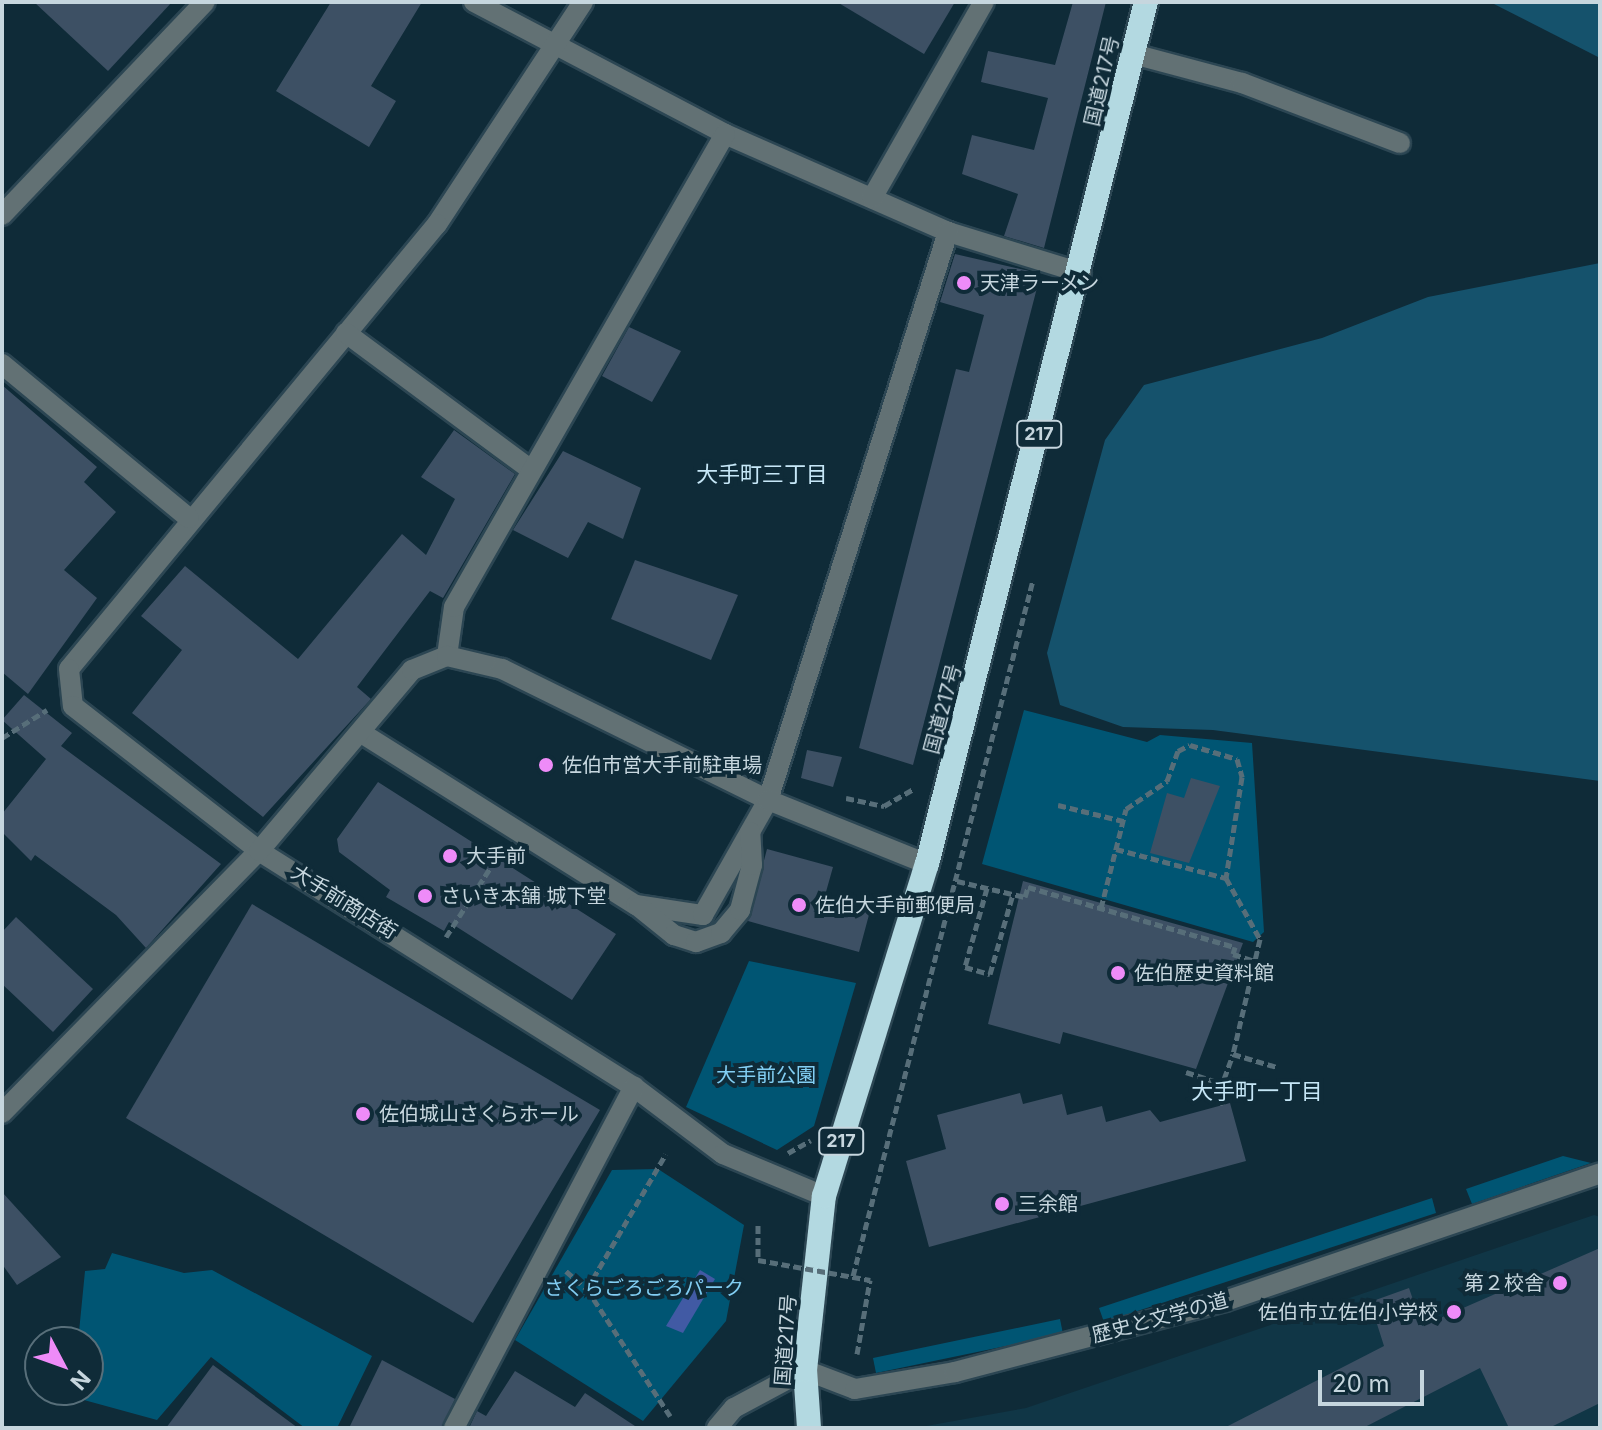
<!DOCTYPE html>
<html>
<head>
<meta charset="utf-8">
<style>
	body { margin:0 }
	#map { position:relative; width:1602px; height:1430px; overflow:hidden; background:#0f2b38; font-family:Inter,"Noto Sans JP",sans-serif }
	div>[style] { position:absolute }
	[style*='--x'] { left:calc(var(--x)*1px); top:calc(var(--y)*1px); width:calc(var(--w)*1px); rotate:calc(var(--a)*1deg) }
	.built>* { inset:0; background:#103646 }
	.green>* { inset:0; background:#005573 }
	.forest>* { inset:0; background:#15526c }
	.water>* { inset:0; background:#415aa4 }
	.building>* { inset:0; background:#3d5064 }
	.path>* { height:5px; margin-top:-2.5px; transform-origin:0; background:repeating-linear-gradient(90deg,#576e79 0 8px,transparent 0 12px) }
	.roads { filter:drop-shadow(2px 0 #2c4653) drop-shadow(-2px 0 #2c4653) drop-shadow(0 2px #2c4653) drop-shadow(0 -2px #2c4653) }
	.minor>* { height:20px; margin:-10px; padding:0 10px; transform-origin:10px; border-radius:10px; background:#627174 }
	.highway>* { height:24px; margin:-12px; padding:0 12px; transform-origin:12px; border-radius:12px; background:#b3d9e1 }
	.path-bridge>* { height:5px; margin-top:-2.5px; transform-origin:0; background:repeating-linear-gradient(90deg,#576e79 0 8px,transparent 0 12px) }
	.dots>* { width:22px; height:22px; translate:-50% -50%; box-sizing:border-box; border:4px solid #0f2b38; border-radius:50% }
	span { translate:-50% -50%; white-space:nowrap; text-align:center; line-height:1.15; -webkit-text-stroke:8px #0f2b38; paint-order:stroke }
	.shield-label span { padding:2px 6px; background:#0f2b38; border:2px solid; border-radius:6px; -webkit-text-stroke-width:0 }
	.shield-label { font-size:18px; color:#c6d6de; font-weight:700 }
	.street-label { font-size:20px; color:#c6d6de }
	.poi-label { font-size:20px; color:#c6d6de }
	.left { translate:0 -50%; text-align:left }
	.right { translate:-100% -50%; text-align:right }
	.park-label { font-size:20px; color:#82cef3 }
	.neighbourhood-label { font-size:22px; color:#c6e7f7 }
	.frame { position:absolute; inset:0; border:4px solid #c6d6de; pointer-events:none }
	.north { position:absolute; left:24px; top:1326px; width:80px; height:80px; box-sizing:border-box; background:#0f2b38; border:2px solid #586f7a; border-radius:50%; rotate:131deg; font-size:22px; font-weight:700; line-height:32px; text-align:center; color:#c6d6de }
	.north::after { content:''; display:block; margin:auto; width:28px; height:36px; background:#ee8bf8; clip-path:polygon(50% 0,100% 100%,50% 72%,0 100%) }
	.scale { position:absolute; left:1318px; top:1370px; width:106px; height:36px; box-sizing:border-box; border:4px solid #c6d6de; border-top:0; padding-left:10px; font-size:24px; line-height:28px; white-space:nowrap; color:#c6d6de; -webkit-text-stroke:6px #0f2b38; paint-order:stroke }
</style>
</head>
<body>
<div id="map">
	<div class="built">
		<i style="clip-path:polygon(1594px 1215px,1600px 1217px,1600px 1428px,915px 1428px,1026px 1408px)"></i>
	</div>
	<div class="green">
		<i style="clip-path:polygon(1024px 710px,1147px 742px,1160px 735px,1252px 743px,1264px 932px,1253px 942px,982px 864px)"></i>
		<i style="clip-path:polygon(749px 961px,856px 983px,814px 1126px,777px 1150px,686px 1107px)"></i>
		<i style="clip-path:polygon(1563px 1156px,1591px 1163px,1472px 1204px,1466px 1189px)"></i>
		<i style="clip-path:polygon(658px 1169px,744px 1225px,726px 1321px,643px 1421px,515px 1340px,612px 1170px)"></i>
		<i style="clip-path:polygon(1432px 1198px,1436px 1213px,1104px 1322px,1099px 1308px)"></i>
		<i style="clip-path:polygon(112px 1253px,184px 1273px,212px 1270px,372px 1356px,337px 1428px,305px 1428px,211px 1357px,157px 1420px,73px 1397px,74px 1390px,88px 1390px,88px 1342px,78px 1342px,85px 1271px,105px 1269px)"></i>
		<i style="clip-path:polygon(1060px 1319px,1063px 1334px,876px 1373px,873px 1358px)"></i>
	</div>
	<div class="forest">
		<i style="clip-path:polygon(1490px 2px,1600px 2px,1600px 58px)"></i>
		<i style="clip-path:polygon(1600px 263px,1600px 781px,1213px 730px,1123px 727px,1060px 705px,1047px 653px,1105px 440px,1144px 385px,1322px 338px,1428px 297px)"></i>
	</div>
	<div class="water">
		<i style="clip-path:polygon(700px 1270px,715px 1279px,683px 1333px,666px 1326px)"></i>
	</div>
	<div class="building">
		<i style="clip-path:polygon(34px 2px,172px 2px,108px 71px)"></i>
		<i style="clip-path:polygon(331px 2px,422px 2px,371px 86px,396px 101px,369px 147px,276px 91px)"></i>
		<i style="clip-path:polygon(837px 2px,955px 2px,924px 54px)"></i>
		<i style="clip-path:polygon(1073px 2px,1106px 2px,1044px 248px,1004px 236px,1018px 194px,962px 174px,972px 135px,1034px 150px,1048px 98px,981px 82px,988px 51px,1055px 65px)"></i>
		<i style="clip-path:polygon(955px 254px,1038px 273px,1038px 284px,913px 765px,859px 748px,956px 369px,969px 372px,984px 315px,940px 302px)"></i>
		<i style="clip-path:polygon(629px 327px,681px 351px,652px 402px,602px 376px)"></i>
		<i style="clip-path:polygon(2px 385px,97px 467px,84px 482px,116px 512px,64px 570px,97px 598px,28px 694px,2px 672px)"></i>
		<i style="clip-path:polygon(454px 430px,515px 474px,443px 598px,430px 591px,357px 687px,371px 699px,263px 817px,132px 713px,182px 650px,141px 616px,185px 566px,298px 659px,402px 534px,426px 555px,455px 499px,421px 477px)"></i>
		<i style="clip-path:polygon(563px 451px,641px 488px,623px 539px,588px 522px,568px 558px,513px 530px)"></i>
		<i style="clip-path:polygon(635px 560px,738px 595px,711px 660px,611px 619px)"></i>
		<i style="clip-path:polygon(24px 695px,72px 733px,61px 746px,221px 864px,146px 948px,116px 915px,35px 855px,31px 861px,2px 832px,2px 814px,46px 759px,2px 720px)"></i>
		<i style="clip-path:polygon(807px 750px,842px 757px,833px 787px,801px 778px)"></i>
		<i style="clip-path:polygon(1191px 778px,1220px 786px,1189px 863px,1150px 853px,1167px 793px,1184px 798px)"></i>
		<i style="clip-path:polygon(378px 782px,616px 934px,572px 1000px,449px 922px,444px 931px,386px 897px,390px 890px,339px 852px,337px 839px)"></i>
		<i style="clip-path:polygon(767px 849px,833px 867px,824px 899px,870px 911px,859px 952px,748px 921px)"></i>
		<i style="clip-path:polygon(1023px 881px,1243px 943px,1196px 1069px,1063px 1032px,1060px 1044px,988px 1024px)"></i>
		<i style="clip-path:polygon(252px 904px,600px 1110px,473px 1323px,126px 1118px)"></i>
		<i style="clip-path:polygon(16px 917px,93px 989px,53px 1032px,2px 984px,2px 932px)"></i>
		<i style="clip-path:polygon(1020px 1093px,1023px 1104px,1062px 1094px,1067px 1115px,1102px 1106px,1106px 1122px,1150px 1110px,1160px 1122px,1230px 1103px,1246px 1161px,929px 1247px,906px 1161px,946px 1149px,937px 1115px)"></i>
		<i style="clip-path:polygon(2px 1192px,61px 1257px,17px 1285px,2px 1264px)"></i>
		<i style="clip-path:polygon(1600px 1248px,1600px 1403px,1549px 1428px,1509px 1428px,1480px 1368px,1363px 1428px,1224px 1428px,1384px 1346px,1370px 1302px,1409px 1288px,1422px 1326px)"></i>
		<i style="clip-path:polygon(382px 1360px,455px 1399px,441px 1428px,349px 1428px)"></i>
		<i style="clip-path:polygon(213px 1365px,298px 1428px,166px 1428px)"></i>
		<i style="clip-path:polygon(515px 1371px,575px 1407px,585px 1393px,638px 1428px,469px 1428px,477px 1411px,486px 1416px)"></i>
	</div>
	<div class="path">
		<i style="--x:2;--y:738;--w:53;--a:-31.9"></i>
		<i style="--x:846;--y:798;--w:39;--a:12"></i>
		<i style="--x:884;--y:806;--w:34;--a:-30"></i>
		<i style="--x:1058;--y:805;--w:67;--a:13.8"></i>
		<i style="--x:1116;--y:849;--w:114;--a:14.8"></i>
		<i style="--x:957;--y:881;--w:70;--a:13.2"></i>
		<i style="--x:1025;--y:897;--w:10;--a:-73"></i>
		<i style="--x:1028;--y:887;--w:216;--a:16.2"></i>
		<i style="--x:1235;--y:947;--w:7;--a:106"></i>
		<i style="--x:1233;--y:954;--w:23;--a:18"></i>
		<i style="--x:987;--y:888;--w:82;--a:105.6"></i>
		<i style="--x:965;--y:967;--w:26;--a:16"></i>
		<i style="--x:990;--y:974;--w:83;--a:-74"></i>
		<i style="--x:1101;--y:908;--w:102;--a:-75.8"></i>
		<i style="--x:1126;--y:809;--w:50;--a:-34.3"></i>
		<i style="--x:1167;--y:781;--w:32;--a:-70"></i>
		<i style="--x:1178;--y:751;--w:13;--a:-27"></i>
		<i style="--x:1190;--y:745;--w:49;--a:16.6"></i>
		<i style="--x:1237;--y:759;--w:19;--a:74"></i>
		<i style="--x:1242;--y:777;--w:102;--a:99"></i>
		<i style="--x:1226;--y:878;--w:70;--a:60.9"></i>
		<i style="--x:1260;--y:939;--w:118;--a:103.2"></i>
		<i style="--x:446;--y:937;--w:102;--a:-57.4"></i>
		<i style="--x:1186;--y:1072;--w:38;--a:18"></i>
		<i style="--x:1223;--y:1105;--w:15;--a:-101"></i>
		<i style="--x:1220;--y:1090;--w:38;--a:-70"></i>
		<i style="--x:1233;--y:1054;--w:46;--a:16.5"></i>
		<i style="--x:788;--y:1153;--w:26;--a:-29"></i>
		<i style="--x:758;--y:1225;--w:35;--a:90"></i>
		<i style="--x:566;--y:1271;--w:28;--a:41"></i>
		<i style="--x:587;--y:1289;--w:152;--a:56.8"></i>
		<i style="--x:853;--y:1276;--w:719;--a:-75.5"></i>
		<i style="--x:587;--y:1289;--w:156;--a:-59.7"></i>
		<i style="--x:857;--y:1354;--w:75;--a:-80"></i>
	</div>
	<div class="roads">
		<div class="minor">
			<i style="--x:474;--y:2;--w:284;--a:27.7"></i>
			<i style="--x:725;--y:134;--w:244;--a:23.7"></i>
			<i style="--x:948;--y:232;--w:139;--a:17.1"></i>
			<i style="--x:583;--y:2;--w:266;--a:123.3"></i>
			<i style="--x:437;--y:224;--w:577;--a:129.59"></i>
			<i style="--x:69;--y:669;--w:37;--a:84"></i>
			<i style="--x:73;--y:706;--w:236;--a:37.9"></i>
			<i style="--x:259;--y:851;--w:443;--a:32.2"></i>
			<i style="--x:634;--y:1087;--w:111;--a:37"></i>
			<i style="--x:723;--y:1154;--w:109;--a:22.6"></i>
			<i style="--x:1133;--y:54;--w:113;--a:14.9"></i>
			<i style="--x:1242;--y:83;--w:169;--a:20.8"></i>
			<i style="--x:872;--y:198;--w:226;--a:-60.3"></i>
			<i style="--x:2;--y:215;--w:294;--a:-46.4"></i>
			<i style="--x:346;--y:333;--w:230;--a:36.5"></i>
			<i style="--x:2;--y:364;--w:242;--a:39.5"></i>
			<i style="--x:447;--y:656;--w:49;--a:-81.9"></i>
			<i style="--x:454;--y:607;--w:545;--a:-60.19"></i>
			<i style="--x:363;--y:734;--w:322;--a:32.1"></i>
			<i style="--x:636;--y:905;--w:68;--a:8.5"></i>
			<i style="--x:703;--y:915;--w:132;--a:-60.5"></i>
			<i style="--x:768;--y:800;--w:596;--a:-72.42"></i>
			<i style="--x:639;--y:907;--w:45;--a:38.7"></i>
			<i style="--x:674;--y:935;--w:23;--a:18"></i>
			<i style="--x:696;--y:942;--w:27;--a:-20"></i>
			<i style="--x:721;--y:933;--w:30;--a:-50"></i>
			<i style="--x:740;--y:910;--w:47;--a:-75.1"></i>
			<i style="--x:752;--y:865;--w:33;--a:-93"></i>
			<i style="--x:2;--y:1113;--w:367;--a:-45.6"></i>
			<i style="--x:259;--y:851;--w:237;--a:-49.8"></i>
			<i style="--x:412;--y:670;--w:38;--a:-22"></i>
			<i style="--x:447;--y:656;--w:57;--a:13.3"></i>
			<i style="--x:502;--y:669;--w:297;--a:26.2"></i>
			<i style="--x:768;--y:800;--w:171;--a:21.9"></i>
			<i style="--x:454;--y:1428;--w:386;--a:-62.2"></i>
			<i style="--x:717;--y:1428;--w:26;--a:-50"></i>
			<i style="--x:734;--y:1408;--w:81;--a:-28.2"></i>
			<i style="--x:805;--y:1370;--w:53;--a:20.8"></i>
			<i style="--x:855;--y:1389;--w:101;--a:-9.6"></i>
			<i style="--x:955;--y:1372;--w:279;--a:-14.7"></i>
			<i style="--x:1225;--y:1301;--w:396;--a:-18.8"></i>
		</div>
		<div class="highway">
			<i style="--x:809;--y:1428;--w:58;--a:-93.9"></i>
			<i style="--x:805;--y:1370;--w:175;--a:-83.8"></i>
			<i style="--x:824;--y:1196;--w:348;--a:-72.8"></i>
			<i style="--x:927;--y:864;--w:889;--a:-75.75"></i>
		</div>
	</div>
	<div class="path-bridge">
		<i style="--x:758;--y:1260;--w:114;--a:10.1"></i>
	</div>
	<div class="dots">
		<i style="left:964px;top:283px;background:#ee8bf8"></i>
		<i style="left:546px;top:765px;background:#ee8bf8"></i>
		<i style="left:450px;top:856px;background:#ee8bf8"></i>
		<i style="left:425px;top:896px;background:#ee8bf8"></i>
		<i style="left:799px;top:905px;background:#ee8bf8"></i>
		<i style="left:1118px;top:973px;background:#ee8bf8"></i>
		<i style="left:363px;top:1114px;background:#ee8bf8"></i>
		<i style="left:1002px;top:1204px;background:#ee8bf8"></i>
		<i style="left:1560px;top:1283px;background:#ee8bf8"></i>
		<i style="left:1454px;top:1312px;background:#ee8bf8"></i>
	</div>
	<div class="shield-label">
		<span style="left:1039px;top:434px">217</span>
		<span style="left:841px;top:1141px">217</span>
	</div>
	<div class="street-label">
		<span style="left:1102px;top:81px;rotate:-77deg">国道217号</span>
		<span style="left:943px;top:709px;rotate:-75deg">国道217号</span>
		<span style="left:344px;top:902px;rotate:32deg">大手前商店街</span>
		<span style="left:1160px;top:1318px;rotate:-15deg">歴史と文学の道</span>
		<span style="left:786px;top:1340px;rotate:-86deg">国道217号</span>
	</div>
	<div class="poi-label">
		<span class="left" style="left:980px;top:283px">天津ラーメン</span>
		<span class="left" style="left:562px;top:765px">佐伯市営大手前駐車場</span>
		<span class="left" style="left:466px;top:856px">大手前</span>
		<span class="left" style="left:441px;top:896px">さいき本舗 城下堂</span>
		<span class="left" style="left:815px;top:905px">佐伯大手前郵便局</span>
		<span class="left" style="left:1134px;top:973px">佐伯歴史資料館</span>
		<span class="left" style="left:379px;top:1114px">佐伯城山さくらホール</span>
		<span class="left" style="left:1018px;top:1204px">三余館</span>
		<span class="right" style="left:1544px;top:1283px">第２校舎</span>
		<span class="right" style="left:1438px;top:1312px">佐伯市立佐伯小学校</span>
	</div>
	<div class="park-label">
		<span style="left:766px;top:1075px">大手前公園</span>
		<span style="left:644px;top:1288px">さくらごろごろパーク</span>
	</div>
	<div class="neighbourhood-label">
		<span style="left:762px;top:475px">大手町三丁目</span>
		<span style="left:1257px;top:1092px">大手町一丁目</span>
	</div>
	<div class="frame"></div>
	<div class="north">N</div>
	<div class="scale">20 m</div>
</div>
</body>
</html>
